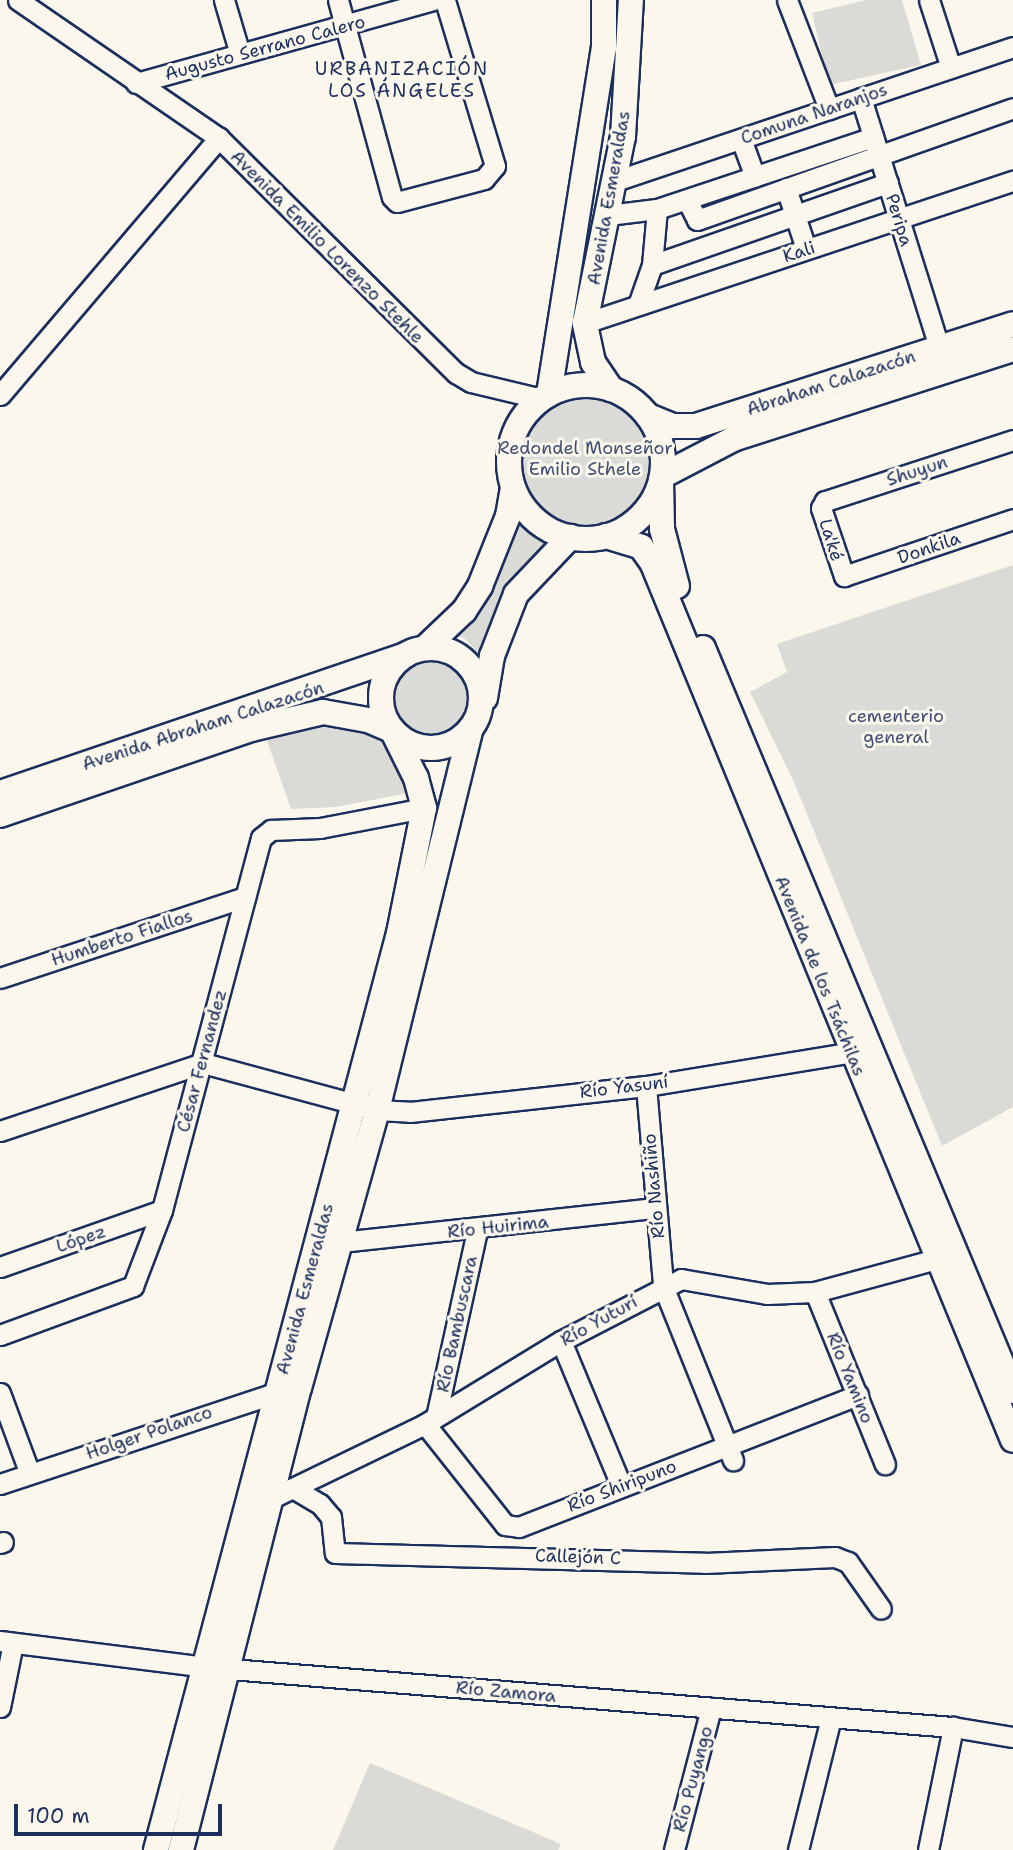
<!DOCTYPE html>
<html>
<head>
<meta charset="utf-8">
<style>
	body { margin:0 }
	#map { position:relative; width:1013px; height:1850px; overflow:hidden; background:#fbf7ec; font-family:"Shantell Sans",sans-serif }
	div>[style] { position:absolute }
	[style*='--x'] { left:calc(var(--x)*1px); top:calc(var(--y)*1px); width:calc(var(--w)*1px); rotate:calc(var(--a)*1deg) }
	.green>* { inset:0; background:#dadad7 }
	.round { border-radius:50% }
	.roads { filter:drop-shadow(2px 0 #1b2f5e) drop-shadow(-2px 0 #1b2f5e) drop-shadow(0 2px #1b2f5e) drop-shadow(0 -2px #1b2f5e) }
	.minor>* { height:19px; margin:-9.5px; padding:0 9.5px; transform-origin:9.5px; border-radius:9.5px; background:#fbf7ec }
	.major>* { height:24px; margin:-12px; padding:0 12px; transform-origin:12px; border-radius:12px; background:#fbf7ec }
	.major>.ring { margin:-12px; padding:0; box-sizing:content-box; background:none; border:24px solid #fbf7ec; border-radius:50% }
	span { translate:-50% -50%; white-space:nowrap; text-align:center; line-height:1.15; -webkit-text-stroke:6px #fbf7ec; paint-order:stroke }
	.street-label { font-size:18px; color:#1b2f5e }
	.park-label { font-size:18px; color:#415176 }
	.neighbourhood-label { font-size:19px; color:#1b2f5e; letter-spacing:2px }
	.scale { position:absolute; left:14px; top:1804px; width:208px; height:32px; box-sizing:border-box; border:4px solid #1b2f5e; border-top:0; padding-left:9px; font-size:21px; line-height:24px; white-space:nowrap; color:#1b2f5e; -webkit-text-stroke:5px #fbf7ec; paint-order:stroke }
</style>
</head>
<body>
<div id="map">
	<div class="green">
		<i style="clip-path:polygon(867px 0,902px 0,921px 65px,829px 85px,812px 13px)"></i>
		<i class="round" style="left:520px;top:395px;width:130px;height:130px"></i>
		<i style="clip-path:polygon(519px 519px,534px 532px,555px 539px,483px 658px,464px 638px,444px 631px)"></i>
		<i style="clip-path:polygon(1013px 565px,1013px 1107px,942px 1146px,794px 782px,750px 692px,787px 672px,777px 644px)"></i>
		<i class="round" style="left:390px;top:657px;width:82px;height:82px"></i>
		<i style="clip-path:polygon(318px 718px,383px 736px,408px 793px,336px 807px,291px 809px,265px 735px)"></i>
		<i style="clip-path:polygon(370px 1763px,561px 1844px,558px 1850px,333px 1850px)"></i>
	</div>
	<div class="roads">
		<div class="minor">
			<i style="--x:18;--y:0;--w:244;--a:34.5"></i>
			<i style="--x:219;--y:138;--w:334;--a:44.8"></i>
			<i style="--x:456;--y:373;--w:17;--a:31"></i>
			<i style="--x:471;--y:382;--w:73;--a:13.5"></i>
			<i style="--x:224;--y:0;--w:56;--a:73.5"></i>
			<i style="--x:338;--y:0;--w:204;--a:74.7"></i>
			<i style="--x:392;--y:197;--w:7;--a:45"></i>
			<i style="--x:397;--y:202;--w:90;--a:-14.8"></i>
			<i style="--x:484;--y:179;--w:17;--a:-50"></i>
			<i style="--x:495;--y:166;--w:173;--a:-106.8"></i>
			<i style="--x:787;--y:0;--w:117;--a:68.9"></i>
			<i style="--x:929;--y:0;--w:71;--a:72.1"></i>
			<i style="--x:136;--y:83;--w:309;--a:-15.6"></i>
			<i style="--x:861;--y:98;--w:255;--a:72.6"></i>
			<i style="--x:741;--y:139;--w:40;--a:69.8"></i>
			<i style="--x:615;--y:181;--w:420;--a:-18.6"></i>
			<i style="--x:786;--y:188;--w:64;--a:71.8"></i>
			<i style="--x:687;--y:200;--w:22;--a:63"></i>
			<i style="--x:697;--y:220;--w:335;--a:-19.5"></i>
			<i style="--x:608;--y:215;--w:49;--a:-7"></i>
			<i style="--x:657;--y:209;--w:228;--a:-18.4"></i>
			<i style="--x:652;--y:265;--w:56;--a:-84.9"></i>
			<i style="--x:638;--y:305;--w:42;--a:-70.7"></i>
			<i style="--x:652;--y:265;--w:250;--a:-19.2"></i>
			<i style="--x:585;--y:323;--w:451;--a:-18.4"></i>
			<i style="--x:0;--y:395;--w:338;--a:-49.6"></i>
			<i style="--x:1013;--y:440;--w:198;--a:162"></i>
			<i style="--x:825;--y:501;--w:8;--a:120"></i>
			<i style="--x:821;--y:508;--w:72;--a:71.3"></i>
			<i style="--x:844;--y:576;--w:178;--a:-18.6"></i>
			<i style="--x:0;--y:978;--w:258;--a:-18.3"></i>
			<i style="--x:646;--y:1086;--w:201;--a:85.1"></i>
			<i style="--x:663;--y:1286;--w:188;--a:68.1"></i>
			<i style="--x:0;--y:1131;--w:214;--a:-18.5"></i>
			<i style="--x:203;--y:1063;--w:180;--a:15.1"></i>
			<i style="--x:377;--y:1110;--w:33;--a:3"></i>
			<i style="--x:410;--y:1112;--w:237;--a:-6.3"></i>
			<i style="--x:646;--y:1086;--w:223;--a:-9.3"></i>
			<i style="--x:341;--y:1242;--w:316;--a:-6.2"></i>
			<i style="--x:0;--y:1267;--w:172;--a:-19.4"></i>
			<i style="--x:815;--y:1292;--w:186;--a:67.9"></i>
			<i style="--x:0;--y:1335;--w:142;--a:-20.2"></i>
			<i style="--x:133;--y:1286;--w:81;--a:-69.1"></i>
			<i style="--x:162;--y:1210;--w:385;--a:-75.1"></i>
			<i style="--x:261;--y:838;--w:13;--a:-39"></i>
			<i style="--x:271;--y:830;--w:49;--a:-2.3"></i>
			<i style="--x:320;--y:828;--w:106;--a:-10.9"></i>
			<i style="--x:561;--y:1341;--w:156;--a:67.4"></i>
			<i style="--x:0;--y:1393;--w:86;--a:69.7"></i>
			<i style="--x:436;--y:1417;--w:191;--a:-77.6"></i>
			<i style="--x:425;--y:1424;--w:129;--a:51.6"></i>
			<i style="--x:505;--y:1525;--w:14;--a:8"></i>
			<i style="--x:519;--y:1527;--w:364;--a:-21.3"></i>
			<i style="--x:0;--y:1484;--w:303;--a:-18.3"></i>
			<i style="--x:293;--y:1488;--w:31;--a:31"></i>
			<i style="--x:320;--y:1504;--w:17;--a:50"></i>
			<i style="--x:331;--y:1517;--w:36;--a:84"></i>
			<i style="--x:335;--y:1553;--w:370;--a:1.5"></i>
			<i style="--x:705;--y:1563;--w:130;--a:-2.6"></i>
			<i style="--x:835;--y:1557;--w:14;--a:21"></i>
			<i style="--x:848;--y:1562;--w:57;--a:54.9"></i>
			<i style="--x:272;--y:1498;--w:170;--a:-25.8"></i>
			<i style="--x:425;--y:1424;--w:159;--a:-31.4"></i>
			<i style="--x:561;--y:1341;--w:135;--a:-27.3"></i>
			<i style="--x:681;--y:1279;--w:87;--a:9.9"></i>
			<i style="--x:767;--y:1294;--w:48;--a:-2.4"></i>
			<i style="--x:815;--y:1292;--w:141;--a:-15.2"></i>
			<i style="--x:0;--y:1543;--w:3;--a:-18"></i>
			<i style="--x:0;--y:1641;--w:207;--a:7.2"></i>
			<i style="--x:205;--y:1667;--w:750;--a:4.59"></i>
			<i style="--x:953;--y:1727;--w:61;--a:9.5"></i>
			<i style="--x:0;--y:1707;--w:65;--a:-78.5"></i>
			<i style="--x:674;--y:1850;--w:147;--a:-75.4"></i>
			<i style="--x:798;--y:1850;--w:136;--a:-76"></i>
			<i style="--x:928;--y:1850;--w:126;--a:-78.5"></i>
		</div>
		<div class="major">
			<i class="ring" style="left:509px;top:385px;width:130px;height:130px"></i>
			<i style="--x:611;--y:389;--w:32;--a:-124"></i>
			<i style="--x:593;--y:362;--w:40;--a:-102"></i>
			<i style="--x:585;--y:323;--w:190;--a:-78.5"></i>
			<i style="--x:623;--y:137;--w:137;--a:-86.7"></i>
			<i style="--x:549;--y:394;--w:350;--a:-81"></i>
			<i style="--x:604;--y:48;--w:48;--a:-90"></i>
			<i style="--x:648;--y:416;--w:27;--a:22"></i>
			<i style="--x:673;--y:426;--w:23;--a:0"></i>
			<i style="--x:696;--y:426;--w:333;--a:-17.8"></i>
			<i style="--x:662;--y:476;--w:80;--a:-27.5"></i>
			<i style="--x:733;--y:439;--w:294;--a:-17.8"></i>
			<i style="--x:661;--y:480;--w:49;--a:88.8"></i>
			<i style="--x:662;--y:529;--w:59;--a:75.3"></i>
			<i style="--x:606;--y:536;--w:37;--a:17"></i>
			<i style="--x:641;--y:547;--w:19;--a:54"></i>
			<i style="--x:652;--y:562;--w:949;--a:67.65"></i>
			<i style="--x:425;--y:648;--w:54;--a:-43.5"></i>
			<i style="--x:464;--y:611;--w:30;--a:-57"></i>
			<i style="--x:480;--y:586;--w:75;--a:-68.2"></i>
			<i style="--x:508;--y:516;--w:28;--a:-80"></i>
			<i style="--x:703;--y:648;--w:805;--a:67.35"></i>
			<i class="ring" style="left:381px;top:648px;width:76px;height:76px"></i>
			<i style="--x:485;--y:698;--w:43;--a:-80.5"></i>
			<i style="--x:492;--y:656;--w:66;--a:-68.8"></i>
			<i style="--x:516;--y:594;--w:79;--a:-46.5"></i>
			<i style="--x:0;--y:793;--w:429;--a:-18.8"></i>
			<i style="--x:0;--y:815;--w:265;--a:-18.9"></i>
			<i style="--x:251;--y:729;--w:74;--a:-13.3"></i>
			<i style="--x:323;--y:712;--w:46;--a:10.1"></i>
			<i style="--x:368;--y:720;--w:26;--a:23"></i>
			<i style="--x:392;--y:730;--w:54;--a:63.4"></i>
			<i style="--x:416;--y:778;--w:31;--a:75"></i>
			<i style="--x:424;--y:808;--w:127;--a:101.3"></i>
			<i style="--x:399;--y:933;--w:949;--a:104.84"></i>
			<i style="--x:181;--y:1850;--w:477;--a:-75.7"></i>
			<i style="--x:299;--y:1388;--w:289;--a:-74.3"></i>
			<i style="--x:377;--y:1110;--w:391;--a:-76.2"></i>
		</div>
	</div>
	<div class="street-label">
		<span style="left:265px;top:48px;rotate:-15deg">Augusto Serrano Calero</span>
		<span style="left:814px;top:114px;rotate:-19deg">Comuna Naranjos</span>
		<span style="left:609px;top:198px;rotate:-80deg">Avenida Esmeraldas</span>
		<span style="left:899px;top:220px;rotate:73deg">Peripa</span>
		<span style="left:327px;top:247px;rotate:45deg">Avenida Emilio Lorenzo Stehle</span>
		<span style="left:799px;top:252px;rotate:-18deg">Kali</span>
		<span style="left:831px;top:383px;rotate:-18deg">Abraham Calazacón</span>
		<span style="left:917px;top:471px;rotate:-18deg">Shuyun</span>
		<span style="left:831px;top:540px;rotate:72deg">La'ké</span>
		<span style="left:929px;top:548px;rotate:-19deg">Donkila</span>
		<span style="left:203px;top:726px;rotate:-18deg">Avenida Abraham Calazacón</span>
		<span style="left:122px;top:938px;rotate:-18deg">Humberto Fiallos</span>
		<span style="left:820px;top:976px;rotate:68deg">Avenida de los Tsáchilas</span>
		<span style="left:202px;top:1061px;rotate:-75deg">César Fernandez</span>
		<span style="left:624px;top:1087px;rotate:-7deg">Río Yasuní</span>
		<span style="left:654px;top:1186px;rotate:-95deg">Río Nashiño</span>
		<span style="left:498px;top:1227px;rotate:-6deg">Río Huirima</span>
		<span style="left:81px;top:1239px;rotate:-19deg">López</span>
		<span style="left:305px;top:1289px;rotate:-75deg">Avenida Esmeraldas</span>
		<span style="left:599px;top:1321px;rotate:-29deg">Río Yuturí</span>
		<span style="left:457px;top:1324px;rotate:-78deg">Río Bambuscara</span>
		<span style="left:850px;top:1378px;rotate:68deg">Río Yamino</span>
		<span style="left:149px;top:1433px;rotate:-19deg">Holger Polanco</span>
		<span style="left:622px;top:1486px;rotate:-21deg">Río Shiripuno</span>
		<span style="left:578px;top:1557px;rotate:2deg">Callejón C</span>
		<span style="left:506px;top:1692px;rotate:5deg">Río Zamora</span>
		<span style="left:693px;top:1779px;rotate:-75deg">Río Puyango</span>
	</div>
	<div class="park-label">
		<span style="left:585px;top:459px">Redondel Monseñor<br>Emilio Sthele</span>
		<span style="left:896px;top:727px">cementerio<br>general</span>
	</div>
	<div class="neighbourhood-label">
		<span style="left:402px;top:80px">URBANIZACIÓN<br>LOS ÁNGELES</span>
	</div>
	<div class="scale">100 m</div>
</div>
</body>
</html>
